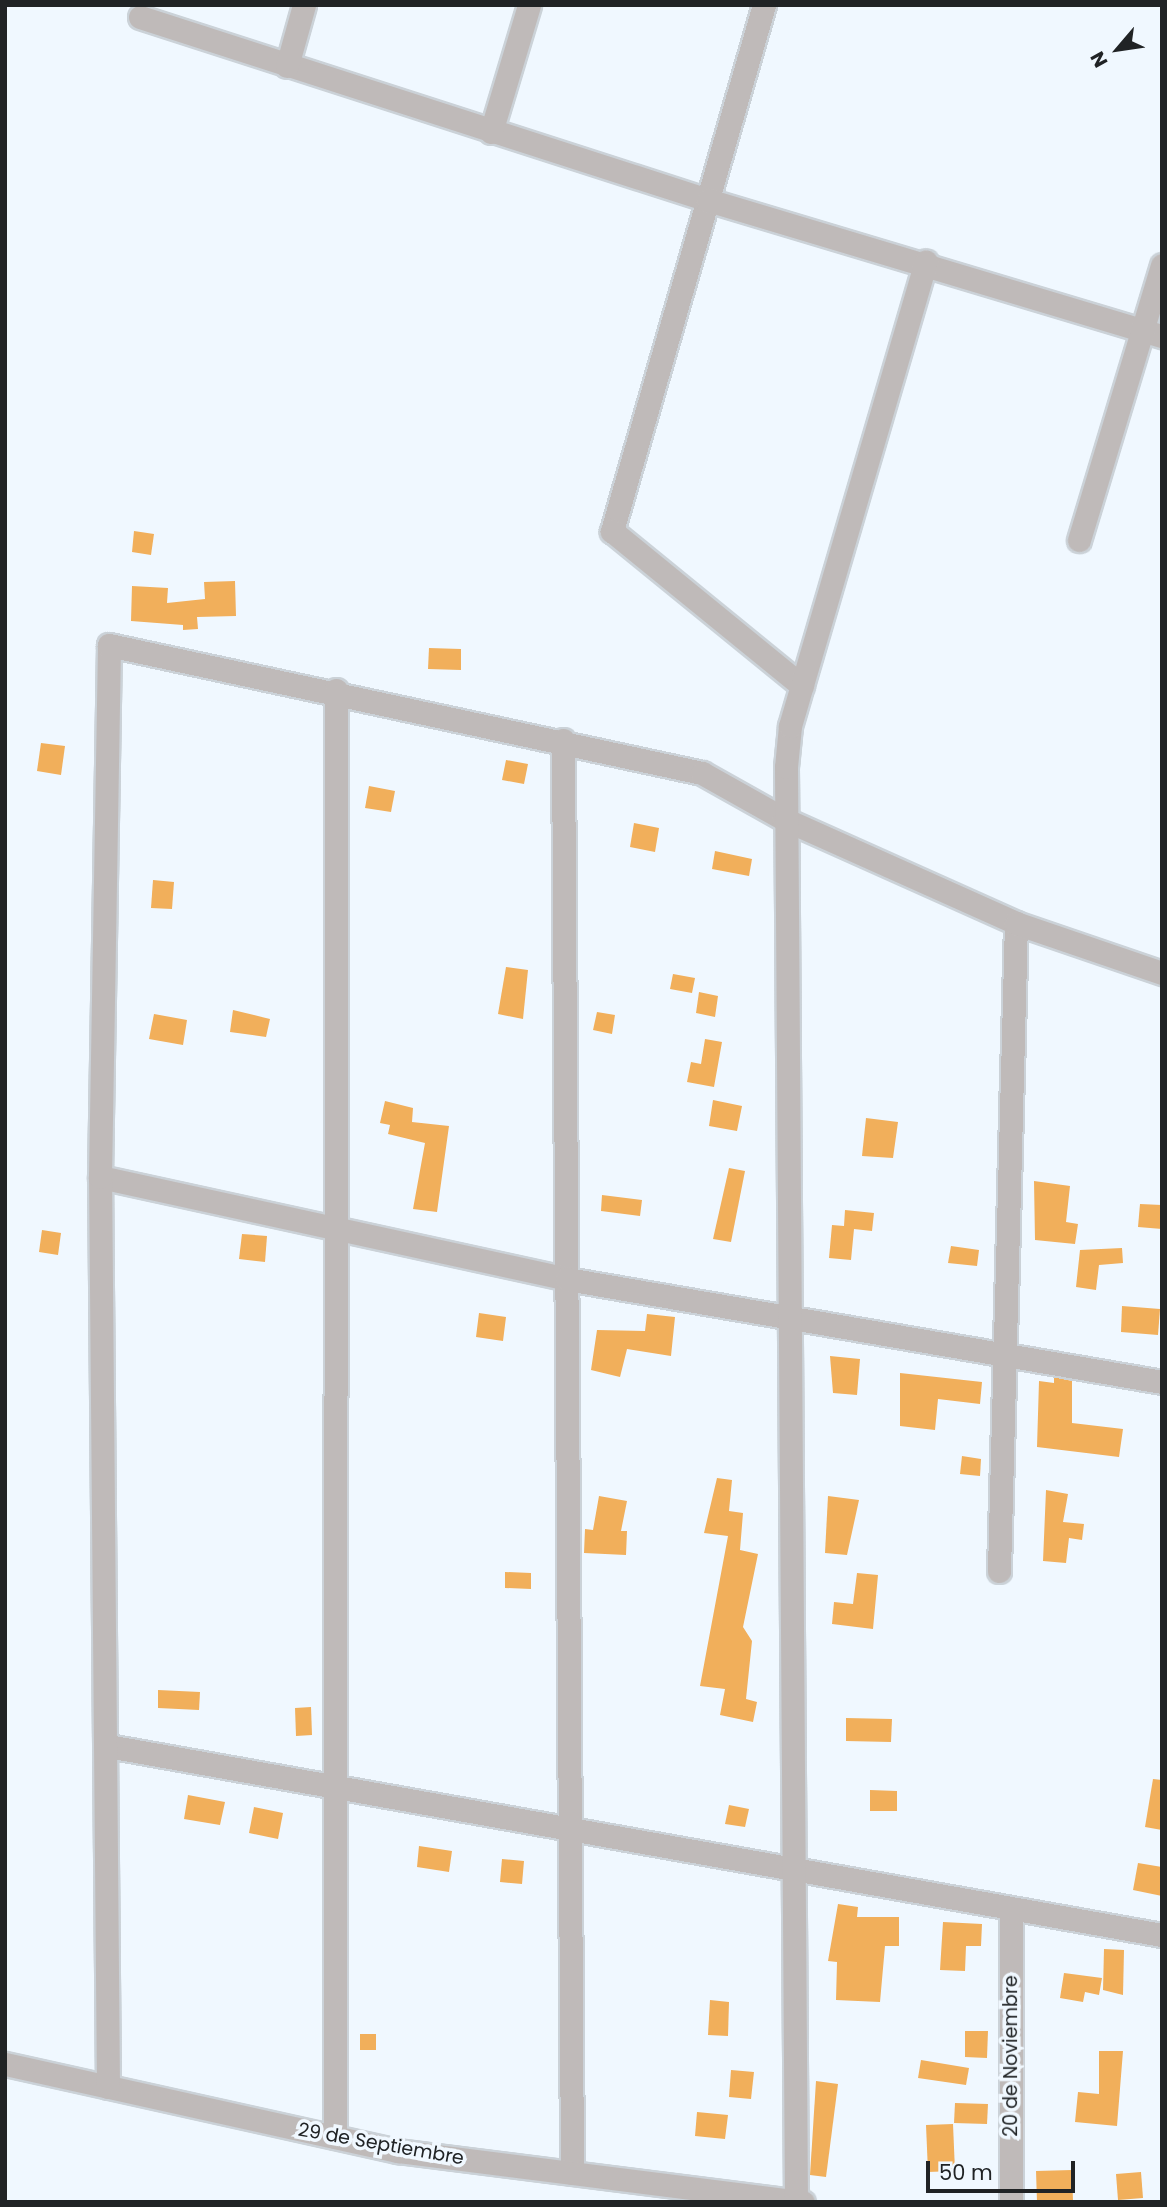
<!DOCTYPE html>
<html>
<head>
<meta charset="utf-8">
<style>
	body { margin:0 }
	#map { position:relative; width:1167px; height:2207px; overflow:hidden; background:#f0f8ff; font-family:Poppins,sans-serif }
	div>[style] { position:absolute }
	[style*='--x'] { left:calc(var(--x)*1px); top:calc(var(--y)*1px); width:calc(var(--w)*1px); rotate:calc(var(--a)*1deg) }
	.building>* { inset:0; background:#f1af5b }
	.roads { filter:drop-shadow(2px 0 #cbd2d8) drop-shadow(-2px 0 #cbd2d8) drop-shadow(0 2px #cbd2d8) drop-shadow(0 -2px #cbd2d8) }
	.minor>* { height:23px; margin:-11.5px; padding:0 11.5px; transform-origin:11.5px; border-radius:11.5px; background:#bfbab9 }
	span { translate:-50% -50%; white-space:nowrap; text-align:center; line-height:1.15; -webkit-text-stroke:7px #f0f8ff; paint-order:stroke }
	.street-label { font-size:19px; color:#202325 }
	.frame { position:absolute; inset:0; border:7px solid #202325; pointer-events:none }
	.north { position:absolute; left:1083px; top:14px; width:70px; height:70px; -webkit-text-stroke:5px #f0f8ff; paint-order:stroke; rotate:241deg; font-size:19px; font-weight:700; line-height:28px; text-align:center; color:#202325 }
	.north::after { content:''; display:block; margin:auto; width:24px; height:32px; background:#202325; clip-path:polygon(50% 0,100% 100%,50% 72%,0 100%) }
	.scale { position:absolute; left:926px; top:2161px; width:149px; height:32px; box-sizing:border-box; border:4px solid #202325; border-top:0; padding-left:9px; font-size:21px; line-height:24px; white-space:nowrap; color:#202325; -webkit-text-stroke:5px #f0f8ff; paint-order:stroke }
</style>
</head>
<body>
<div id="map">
	<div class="building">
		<i style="clip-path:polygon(134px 531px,154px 534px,151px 555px,132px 552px)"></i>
		<i style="clip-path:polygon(235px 581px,236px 616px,197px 617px,198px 629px,183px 630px,183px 625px,131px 621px,132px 586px,168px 588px,167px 603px,205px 599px,204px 582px)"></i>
		<i style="clip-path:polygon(429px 648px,461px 649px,461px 670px,428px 669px)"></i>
		<i style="clip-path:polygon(41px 743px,65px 746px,61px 775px,37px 771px)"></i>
		<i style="clip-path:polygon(506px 760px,528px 764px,524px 784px,502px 780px)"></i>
		<i style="clip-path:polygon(369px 786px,395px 791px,391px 812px,365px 808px)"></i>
		<i style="clip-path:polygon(634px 823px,659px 828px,655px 852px,630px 847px)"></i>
		<i style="clip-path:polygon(715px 851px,752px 859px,749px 876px,712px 869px)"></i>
		<i style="clip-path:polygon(153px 880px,174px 882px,172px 909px,151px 908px)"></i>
		<i style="clip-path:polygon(506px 967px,528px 970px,523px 1019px,498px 1014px)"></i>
		<i style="clip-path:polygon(673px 974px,695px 978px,692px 993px,670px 989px)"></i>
		<i style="clip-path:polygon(699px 992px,718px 996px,715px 1017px,696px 1013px)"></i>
		<i style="clip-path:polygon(233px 1010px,270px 1019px,266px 1037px,230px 1032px)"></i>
		<i style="clip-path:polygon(597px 1012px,615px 1015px,612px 1034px,593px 1030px)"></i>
		<i style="clip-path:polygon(154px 1014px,187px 1020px,183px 1045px,149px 1039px)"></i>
		<i style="clip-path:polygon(705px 1039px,722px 1042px,714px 1087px,687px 1082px,691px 1062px,701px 1064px)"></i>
		<i style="clip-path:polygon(713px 1100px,742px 1106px,737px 1131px,709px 1126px)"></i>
		<i style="clip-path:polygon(385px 1101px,413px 1108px,412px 1122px,449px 1126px,437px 1212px,413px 1209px,425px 1143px,388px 1134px,390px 1125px,380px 1123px)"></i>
		<i style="clip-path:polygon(866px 1118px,898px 1122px,893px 1158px,862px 1156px)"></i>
		<i style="clip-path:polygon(729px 1168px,745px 1171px,731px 1242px,713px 1239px)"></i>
		<i style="clip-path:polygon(1034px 1181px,1070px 1186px,1066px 1222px,1078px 1224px,1075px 1244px,1035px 1240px)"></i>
		<i style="clip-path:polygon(602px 1195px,642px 1200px,640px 1216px,601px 1211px)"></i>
		<i style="clip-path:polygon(1140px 1204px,1162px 1205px,1162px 1229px,1138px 1227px)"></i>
		<i style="clip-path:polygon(845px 1210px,874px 1213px,872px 1231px,854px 1229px,851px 1260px,829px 1258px,832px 1225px,844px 1226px)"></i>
		<i style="clip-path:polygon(42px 1230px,61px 1233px,58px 1255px,39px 1252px)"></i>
		<i style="clip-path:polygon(242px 1234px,267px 1236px,265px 1262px,239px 1259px)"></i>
		<i style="clip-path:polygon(951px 1246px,979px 1250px,977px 1266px,948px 1263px)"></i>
		<i style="clip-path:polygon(1122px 1248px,1123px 1263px,1099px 1265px,1096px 1290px,1076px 1287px,1080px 1250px)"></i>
		<i style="clip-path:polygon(1122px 1306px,1160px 1309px,1158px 1335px,1121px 1332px)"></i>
		<i style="clip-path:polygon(479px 1313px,506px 1317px,503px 1341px,476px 1337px)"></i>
		<i style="clip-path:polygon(647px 1314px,675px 1317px,671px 1356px,627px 1349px,620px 1377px,591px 1370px,597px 1330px,645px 1331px)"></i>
		<i style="clip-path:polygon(830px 1356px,860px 1359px,857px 1395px,833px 1393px)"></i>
		<i style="clip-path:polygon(900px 1373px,982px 1382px,980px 1404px,938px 1399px,935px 1430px,900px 1426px)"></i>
		<i style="clip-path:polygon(1054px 1377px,1072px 1381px,1072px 1423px,1123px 1429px,1119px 1457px,1037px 1447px,1039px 1381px,1054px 1383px)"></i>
		<i style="clip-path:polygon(962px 1456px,981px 1459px,980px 1476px,960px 1474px)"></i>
		<i style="clip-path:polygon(717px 1478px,732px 1480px,729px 1511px,743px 1513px,740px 1550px,758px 1554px,743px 1627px,752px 1641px,746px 1699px,757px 1702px,753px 1722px,720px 1715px,725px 1689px,700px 1686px,728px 1536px,704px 1533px)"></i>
		<i style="clip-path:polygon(1046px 1490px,1068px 1494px,1063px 1522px,1084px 1524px,1082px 1540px,1069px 1538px,1066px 1563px,1043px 1561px)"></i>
		<i style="clip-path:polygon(599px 1496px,627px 1501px,621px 1531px,627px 1531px,626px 1555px,584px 1553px,585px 1529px,593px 1530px)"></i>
		<i style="clip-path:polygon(828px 1496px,859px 1500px,847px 1555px,825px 1553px)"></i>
		<i style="clip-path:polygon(505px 1572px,531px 1573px,531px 1589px,505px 1588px)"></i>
		<i style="clip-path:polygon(857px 1573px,878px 1575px,873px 1629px,832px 1624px,834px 1602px,853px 1604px)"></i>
		<i style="clip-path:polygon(158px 1690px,200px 1692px,199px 1710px,158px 1708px)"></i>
		<i style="clip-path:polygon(311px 1707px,312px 1735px,296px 1736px,295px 1708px)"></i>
		<i style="clip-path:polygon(846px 1718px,892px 1719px,891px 1742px,846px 1741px)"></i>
		<i style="clip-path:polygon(1153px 1779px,1162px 1780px,1162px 1830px,1145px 1827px)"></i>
		<i style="clip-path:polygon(870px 1790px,897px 1791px,897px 1811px,870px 1811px)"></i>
		<i style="clip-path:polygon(188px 1795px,225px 1802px,220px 1825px,184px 1819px)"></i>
		<i style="clip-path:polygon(729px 1805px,749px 1809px,745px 1827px,725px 1824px)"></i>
		<i style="clip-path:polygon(254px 1807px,283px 1813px,278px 1839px,249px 1833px)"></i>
		<i style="clip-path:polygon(419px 1846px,452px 1851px,449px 1872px,417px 1867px)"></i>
		<i style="clip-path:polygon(502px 1859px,524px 1861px,522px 1884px,500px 1882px)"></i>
		<i style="clip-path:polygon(1138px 1863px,1162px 1867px,1162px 1896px,1133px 1890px)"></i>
		<i style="clip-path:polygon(838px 1904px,858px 1907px,857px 1917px,899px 1917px,899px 1946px,885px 1946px,880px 2002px,836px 2000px,837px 1962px,828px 1961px)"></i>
		<i style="clip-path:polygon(943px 1922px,982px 1924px,981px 1946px,966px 1946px,965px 1971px,940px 1970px)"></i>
		<i style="clip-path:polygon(1104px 1949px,1124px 1950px,1123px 1995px,1103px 1990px)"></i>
		<i style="clip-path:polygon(1064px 1973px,1102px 1978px,1099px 1995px,1085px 1992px,1083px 2002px,1060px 1998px)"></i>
		<i style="clip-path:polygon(710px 2000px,729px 2002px,728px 2036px,708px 2035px)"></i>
		<i style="clip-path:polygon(965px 2031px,988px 2031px,987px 2058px,965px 2057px)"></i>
		<i style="clip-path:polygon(360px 2034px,376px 2034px,376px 2050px,360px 2050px)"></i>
		<i style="clip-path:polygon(1099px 2051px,1123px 2051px,1117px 2126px,1075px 2122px,1078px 2092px,1099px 2094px)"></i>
		<i style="clip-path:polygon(921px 2060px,969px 2068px,966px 2085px,918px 2078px)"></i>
		<i style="clip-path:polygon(731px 2070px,754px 2072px,751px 2099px,729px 2097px)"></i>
		<i style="clip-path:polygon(816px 2081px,838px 2084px,826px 2177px,810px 2175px)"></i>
		<i style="clip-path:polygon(955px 2103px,988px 2104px,987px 2124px,954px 2123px)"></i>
		<i style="clip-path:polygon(697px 2112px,728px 2115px,725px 2139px,695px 2136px)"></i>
		<i style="clip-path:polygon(953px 2124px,955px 2171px,928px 2172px,926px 2125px)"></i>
		<i style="clip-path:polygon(1072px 2170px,1073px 2202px,1037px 2202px,1036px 2171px)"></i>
		<i style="clip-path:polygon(1141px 2172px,1143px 2198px,1118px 2200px,1116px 2174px)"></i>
	</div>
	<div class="roads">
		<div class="minor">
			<i style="--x:764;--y:5;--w:548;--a:106.12"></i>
			<i style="--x:612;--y:531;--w:245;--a:39.2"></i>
			<i style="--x:140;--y:17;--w:597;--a:17.86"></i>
			<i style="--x:708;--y:200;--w:474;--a:16.7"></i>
			<i style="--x:287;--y:66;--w:63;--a:-74.4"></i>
			<i style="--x:491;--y:132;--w:133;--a:-73.3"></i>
			<i style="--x:1079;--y:540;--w:287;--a:-73.2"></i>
			<i style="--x:563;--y:740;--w:1433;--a:89.64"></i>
			<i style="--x:100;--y:1177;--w:478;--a:12.3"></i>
			<i style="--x:567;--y:1279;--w:604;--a:9.82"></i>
			<i style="--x:999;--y:1571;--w:648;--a:-88.5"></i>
			<i style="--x:108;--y:1746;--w:1071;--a:10.17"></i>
			<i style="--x:1011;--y:1909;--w:293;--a:90"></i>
			<i style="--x:5;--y:2064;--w:403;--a:12.5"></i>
			<i style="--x:398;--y:2151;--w:408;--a:7.2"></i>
			<i style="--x:108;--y:2087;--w:910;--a:-90.5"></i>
			<i style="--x:100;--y:1177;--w:532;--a:-89.03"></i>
			<i style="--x:109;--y:645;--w:607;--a:12.18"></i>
			<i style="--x:702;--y:773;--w:94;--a:29.3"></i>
			<i style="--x:784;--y:819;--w:254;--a:24.1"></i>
			<i style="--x:1016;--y:923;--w:154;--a:18.9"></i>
			<i style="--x:335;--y:2137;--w:1447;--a:-89.96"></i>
			<i style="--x:796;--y:2201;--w:1434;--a:-90.4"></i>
			<i style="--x:786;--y:767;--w:41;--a:-84.4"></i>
			<i style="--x:790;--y:726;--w:484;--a:-73.7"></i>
		</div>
	</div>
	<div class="street-label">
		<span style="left:1011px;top:2056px;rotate:-90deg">20 de Noviembre</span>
		<span style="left:381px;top:2144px;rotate:10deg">29 de Septiembre</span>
	</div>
	<div class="frame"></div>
	<div class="north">N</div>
	<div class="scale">50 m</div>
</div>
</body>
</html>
